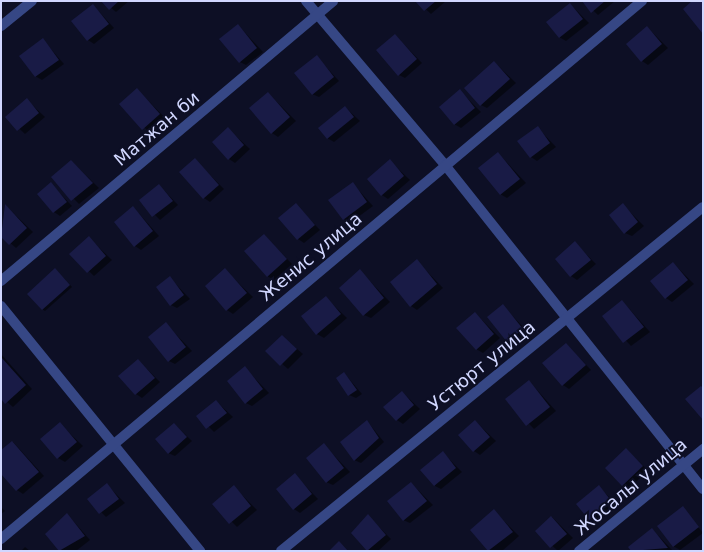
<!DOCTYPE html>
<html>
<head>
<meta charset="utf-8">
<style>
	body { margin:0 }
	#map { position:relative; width:704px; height:552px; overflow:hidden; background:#0d0f25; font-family:"DejaVu Sans",sans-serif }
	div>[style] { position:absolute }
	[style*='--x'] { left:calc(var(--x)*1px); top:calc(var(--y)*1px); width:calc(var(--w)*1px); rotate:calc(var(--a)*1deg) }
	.shadow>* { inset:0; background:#0007 }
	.building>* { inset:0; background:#191b46 }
	.minor>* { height:10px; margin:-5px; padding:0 5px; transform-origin:5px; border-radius:5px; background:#364785 }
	span { translate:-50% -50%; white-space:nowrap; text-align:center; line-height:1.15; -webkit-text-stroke:4px #0d0f25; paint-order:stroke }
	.street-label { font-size:18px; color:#d1d7ff }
	.frame { position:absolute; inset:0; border:2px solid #d1d7ff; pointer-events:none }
</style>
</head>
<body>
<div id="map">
	<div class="shadow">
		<i style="clip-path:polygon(103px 1px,129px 1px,116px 12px)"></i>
		<i style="clip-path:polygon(417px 1px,446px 1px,431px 14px)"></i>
		<i style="clip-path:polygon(583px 1px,615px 1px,598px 15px)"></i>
		<i style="clip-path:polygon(570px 4px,589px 23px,566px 41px,559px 37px)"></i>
		<i style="clip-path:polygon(93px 5px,114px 28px,94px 44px,88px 40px)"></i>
		<i style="clip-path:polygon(238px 25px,263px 52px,246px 65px,240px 62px)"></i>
		<i style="clip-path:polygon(648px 28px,668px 48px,648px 65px,642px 61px)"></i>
		<i style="clip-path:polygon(395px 35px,422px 63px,405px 78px,399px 75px)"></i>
		<i style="clip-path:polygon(43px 40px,64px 64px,42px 80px,35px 76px)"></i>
		<i style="clip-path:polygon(317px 57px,339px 81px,319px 97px,312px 94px)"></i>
		<i style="clip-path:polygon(494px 62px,516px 83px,487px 108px,481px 105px)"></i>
		<i style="clip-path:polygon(137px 89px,166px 119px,150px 133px,120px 104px)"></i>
		<i style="clip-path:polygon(460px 91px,481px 112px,461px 128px,454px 124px)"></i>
		<i style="clip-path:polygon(268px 93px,296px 121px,278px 137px,272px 133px)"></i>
		<i style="clip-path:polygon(27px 100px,45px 117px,25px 134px,7px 117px)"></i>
		<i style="clip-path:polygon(345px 107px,360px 121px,334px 142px,327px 138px)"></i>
		<i style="clip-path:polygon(538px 128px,556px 147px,537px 161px,531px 157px)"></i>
		<i style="clip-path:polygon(228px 129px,250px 149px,235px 163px,229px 159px)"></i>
		<i style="clip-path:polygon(498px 153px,526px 183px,507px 198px,500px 194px)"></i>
		<i style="clip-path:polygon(195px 160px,224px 189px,210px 202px,204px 198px)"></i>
		<i style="clip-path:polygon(390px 161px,410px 180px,388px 199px,382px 195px)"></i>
		<i style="clip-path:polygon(72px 162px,99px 188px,79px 204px,52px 177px)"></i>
		<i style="clip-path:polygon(51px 184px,72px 206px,60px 216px,54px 212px)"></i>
		<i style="clip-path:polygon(353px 184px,373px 206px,350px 223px,344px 219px)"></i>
		<i style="clip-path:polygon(159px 185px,178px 205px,160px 220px,140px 200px)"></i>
		<i style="clip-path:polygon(5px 205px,33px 232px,16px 248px,1px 235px)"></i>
		<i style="clip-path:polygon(296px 205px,320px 230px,304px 243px,298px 239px)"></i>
		<i style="clip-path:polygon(623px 205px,644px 226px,632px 236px,625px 233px)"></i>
		<i style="clip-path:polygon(134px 208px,159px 236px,141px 250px,135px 246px)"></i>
		<i style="clip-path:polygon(264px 235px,292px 264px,274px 280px,267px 276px)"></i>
		<i style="clip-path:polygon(89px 238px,112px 260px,94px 276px,71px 254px)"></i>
		<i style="clip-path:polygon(575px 243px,596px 264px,577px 280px,571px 276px)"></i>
		<i style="clip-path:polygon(417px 261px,443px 288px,417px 310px,411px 306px)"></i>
		<i style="clip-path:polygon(673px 263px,694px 284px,672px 302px,666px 298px)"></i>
		<i style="clip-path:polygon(225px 270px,253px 297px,233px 314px,227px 310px)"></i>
		<i style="clip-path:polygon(360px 271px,390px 302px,371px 318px,364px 315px)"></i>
		<i style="clip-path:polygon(58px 272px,72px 287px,45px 311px,42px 309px)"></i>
		<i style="clip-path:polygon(170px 278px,190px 299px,177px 308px,171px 305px)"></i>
		<i style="clip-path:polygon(326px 298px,347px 318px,324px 338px,317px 334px)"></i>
		<i style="clip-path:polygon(622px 301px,650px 332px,631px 346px,603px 316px)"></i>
		<i style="clip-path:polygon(503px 306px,529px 333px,514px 345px,508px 341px)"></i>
		<i style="clip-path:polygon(475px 313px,500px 338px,483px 353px,476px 349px)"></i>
		<i style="clip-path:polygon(166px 324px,192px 351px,175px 364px,169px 361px)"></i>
		<i style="clip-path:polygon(282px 336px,303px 354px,288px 369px,267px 351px)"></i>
		<i style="clip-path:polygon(566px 344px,591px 370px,569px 389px,563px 385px)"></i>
		<i style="clip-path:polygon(1px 354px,32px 389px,13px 407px,1px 397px)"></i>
		<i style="clip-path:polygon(138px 360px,160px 382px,142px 398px,136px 394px)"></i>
		<i style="clip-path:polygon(245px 368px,269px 393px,252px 406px,246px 403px)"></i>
		<i style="clip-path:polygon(344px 373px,362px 394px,356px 398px,349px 395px)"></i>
		<i style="clip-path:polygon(529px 381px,556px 411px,534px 429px,506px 400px)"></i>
		<i style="clip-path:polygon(402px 392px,420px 409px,403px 424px,397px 420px)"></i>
		<i style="clip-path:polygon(216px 401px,233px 417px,214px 432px,198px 416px)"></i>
		<i style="clip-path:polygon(367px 421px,384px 442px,361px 463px,354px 460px)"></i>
		<i style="clip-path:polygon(476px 422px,496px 441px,480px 455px,474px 451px)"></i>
		<i style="clip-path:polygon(60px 424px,83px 446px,65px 462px,58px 458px)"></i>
		<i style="clip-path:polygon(174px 424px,192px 441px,175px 456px,168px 453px)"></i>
		<i style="clip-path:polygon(13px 442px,44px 476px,23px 494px,17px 490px)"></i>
		<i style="clip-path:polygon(324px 445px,350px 472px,333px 485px,326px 482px)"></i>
		<i style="clip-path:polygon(626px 450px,648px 470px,629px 489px,622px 485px)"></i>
		<i style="clip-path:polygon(443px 453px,462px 472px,441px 489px,435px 486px)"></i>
		<i style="clip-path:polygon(295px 475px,318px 499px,300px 513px,294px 509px)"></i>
		<i style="clip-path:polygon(411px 483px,433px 505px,410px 523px,403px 520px)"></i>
		<i style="clip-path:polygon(107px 485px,125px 503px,106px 517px,88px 499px)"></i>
		<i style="clip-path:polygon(234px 487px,257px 510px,237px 527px,214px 504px)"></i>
		<i style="clip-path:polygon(599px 487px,618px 506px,596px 523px,578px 504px)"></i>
		<i style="clip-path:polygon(1px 507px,5px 511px,1px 514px)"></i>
		<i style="clip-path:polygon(683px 508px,703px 533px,680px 550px,673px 546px)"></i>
		<i style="clip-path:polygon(494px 511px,519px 536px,502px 551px,489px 551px,471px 530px)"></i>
		<i style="clip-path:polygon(68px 515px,90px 540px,76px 551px,61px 551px,46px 534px)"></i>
		<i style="clip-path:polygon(368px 516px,391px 539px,378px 551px,368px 550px)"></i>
		<i style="clip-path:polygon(552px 517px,573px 538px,558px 551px,536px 531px)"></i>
		<i style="clip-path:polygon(653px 530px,673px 551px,632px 551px)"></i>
		<i style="clip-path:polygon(25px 547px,30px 551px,21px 551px)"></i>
	</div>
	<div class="building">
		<i style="clip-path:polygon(101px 1px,119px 1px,109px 10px)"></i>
		<i style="clip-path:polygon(415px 1px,436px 1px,424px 11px)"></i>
		<i style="clip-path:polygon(582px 1px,605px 1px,591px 13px)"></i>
		<i style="clip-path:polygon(692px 1px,703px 1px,703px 34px,683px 9px)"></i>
		<i style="clip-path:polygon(570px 3px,583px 19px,559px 38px,546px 22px)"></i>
		<i style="clip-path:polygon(93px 4px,109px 24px,87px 41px,71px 21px)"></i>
		<i style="clip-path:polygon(238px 24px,257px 48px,239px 63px,219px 39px)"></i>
		<i style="clip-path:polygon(647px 26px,662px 44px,641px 62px,626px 44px)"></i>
		<i style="clip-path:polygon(395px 34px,417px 59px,398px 76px,376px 50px)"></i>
		<i style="clip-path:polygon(43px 38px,59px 60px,35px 77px,19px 56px)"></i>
		<i style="clip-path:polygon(317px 55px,334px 77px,312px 95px,294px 73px)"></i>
		<i style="clip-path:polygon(494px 61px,510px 79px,480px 106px,464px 88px)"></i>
		<i style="clip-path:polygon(137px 88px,160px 114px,142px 130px,119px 104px)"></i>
		<i style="clip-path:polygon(460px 89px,475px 108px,454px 125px,439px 107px)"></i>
		<i style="clip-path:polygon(268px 92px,290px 117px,271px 134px,249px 108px)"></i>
		<i style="clip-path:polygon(27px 98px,39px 113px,17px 131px,5px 117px)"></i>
		<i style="clip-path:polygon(345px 106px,354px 117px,327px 139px,318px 128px)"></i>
		<i style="clip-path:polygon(538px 126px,550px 143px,530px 158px,517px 141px)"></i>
		<i style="clip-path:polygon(228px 127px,244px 145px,228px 160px,212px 142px)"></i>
		<i style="clip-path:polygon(498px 152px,520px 179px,500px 195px,478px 168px)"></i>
		<i style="clip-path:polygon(195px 158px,219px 185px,203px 199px,179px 172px)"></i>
		<i style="clip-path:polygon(390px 159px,404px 176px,381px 196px,367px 179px)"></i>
		<i style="clip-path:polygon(71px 160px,93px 183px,71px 201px,51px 177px)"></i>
		<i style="clip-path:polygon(51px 182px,67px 202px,53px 213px,37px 194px)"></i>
		<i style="clip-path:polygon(353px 182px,367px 202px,343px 220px,328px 200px)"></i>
		<i style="clip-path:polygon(159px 184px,173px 201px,152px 217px,139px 200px)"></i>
		<i style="clip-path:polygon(296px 203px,315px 225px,297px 240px,278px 218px)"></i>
		<i style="clip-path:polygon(623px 203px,638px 222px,624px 234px,609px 215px)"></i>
		<i style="clip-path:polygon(5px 204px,27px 228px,9px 245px,1px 237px)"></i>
		<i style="clip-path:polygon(133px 206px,153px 231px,134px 247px,114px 222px)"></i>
		<i style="clip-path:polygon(264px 234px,287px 259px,267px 277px,244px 251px)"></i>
		<i style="clip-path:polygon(89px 236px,106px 256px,87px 273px,69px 254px)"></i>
		<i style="clip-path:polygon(575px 241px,591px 260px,570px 277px,555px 259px)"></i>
		<i style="clip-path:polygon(417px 259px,437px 284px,410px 307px,390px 282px)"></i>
		<i style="clip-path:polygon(673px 262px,688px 280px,665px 299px,650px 281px)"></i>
		<i style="clip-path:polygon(55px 268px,70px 285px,42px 310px,27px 294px)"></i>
		<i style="clip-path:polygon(225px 268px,247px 293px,226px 311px,205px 286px)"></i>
		<i style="clip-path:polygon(360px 269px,384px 298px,363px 316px,339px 288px)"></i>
		<i style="clip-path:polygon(170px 276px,184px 295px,170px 306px,156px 287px)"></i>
		<i style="clip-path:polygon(326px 296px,341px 314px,316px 335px,301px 316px)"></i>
		<i style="clip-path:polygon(622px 300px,644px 327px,623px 343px,602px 316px)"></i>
		<i style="clip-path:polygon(503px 304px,523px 329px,507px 342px,487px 317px)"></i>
		<i style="clip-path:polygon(475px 312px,494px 334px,476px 350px,456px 328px)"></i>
		<i style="clip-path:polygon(166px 322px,186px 347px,168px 362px,148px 337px)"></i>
		<i style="clip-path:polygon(282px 335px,297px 349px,280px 366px,265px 351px)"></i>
		<i style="clip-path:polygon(566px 343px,586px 365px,562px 386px,542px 363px)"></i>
		<i style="clip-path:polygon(1px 357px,26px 385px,5px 404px,1px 399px)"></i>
		<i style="clip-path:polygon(138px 359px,155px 378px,135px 395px,118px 376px)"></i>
		<i style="clip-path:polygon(245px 366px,263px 389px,245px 404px,227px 381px)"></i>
		<i style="clip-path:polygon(344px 372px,357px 390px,348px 396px,336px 378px)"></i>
		<i style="clip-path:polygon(529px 380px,550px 407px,526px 426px,505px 399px)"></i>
		<i style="clip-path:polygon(701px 386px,703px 388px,703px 420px,685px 399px)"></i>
		<i style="clip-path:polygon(402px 391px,414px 405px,396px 421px,383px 407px)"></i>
		<i style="clip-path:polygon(216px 400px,227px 413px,206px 429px,196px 416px)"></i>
		<i style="clip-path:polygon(367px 420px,379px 438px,354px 461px,340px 442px)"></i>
		<i style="clip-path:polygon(475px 420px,490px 437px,473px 452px,458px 435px)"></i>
		<i style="clip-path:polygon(60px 422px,77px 442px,57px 459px,40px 439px)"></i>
		<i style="clip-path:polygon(174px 423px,187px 437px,168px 454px,155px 439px)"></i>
		<i style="clip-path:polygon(12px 441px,39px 472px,16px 491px,1px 474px,1px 450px)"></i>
		<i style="clip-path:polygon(324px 443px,344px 468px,326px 483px,306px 458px)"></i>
		<i style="clip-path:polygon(626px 448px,643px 466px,622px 486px,605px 468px)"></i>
		<i style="clip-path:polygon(443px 451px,456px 468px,434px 486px,420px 470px)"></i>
		<i style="clip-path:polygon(295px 473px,312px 494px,293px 510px,276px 489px)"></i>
		<i style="clip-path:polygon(411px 482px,427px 501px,403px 521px,387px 501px)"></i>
		<i style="clip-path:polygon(107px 483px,119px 499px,99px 514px,87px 499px)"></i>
		<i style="clip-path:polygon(234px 485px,251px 506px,229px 524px,212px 504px)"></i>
		<i style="clip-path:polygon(599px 485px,612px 502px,589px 520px,576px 504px)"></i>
		<i style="clip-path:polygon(683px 506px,699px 527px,673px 547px,657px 526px)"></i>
		<i style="clip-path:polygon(494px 509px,513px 532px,488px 551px,470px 530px)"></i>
		<i style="clip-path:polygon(67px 513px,85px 536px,59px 551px,45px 534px)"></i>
		<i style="clip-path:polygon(368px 514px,386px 535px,367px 551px,351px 533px)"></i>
		<i style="clip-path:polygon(551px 516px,567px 534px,550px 548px,535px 531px)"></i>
		<i style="clip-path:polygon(652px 528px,668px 548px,631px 551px,628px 547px)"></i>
		<i style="clip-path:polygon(339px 541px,348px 551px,329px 551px)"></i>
	</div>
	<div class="minor">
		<i style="--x:306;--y:1;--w:215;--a:49.7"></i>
		<i style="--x:445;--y:165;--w:414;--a:51.5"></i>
		<i style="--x:1;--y:26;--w:40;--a:-39"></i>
		<i style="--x:1;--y:281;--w:434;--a:-40.1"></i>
		<i style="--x:1;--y:306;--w:316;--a:50.9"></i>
		<i style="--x:1;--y:539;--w:837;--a:-40.01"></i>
		<i style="--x:281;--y:551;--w:544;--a:-39.19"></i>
		<i style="--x:579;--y:551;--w:161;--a:-39.4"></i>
	</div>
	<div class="street-label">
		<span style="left:157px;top:129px;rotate:-40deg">Матжан би</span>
		<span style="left:311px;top:257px;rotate:-40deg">Женис улица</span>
		<span style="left:482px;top:366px;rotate:-39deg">Устюрт улица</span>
		<span style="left:631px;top:487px;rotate:-40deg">Жосалы улица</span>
	</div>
	<div class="frame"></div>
</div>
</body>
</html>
